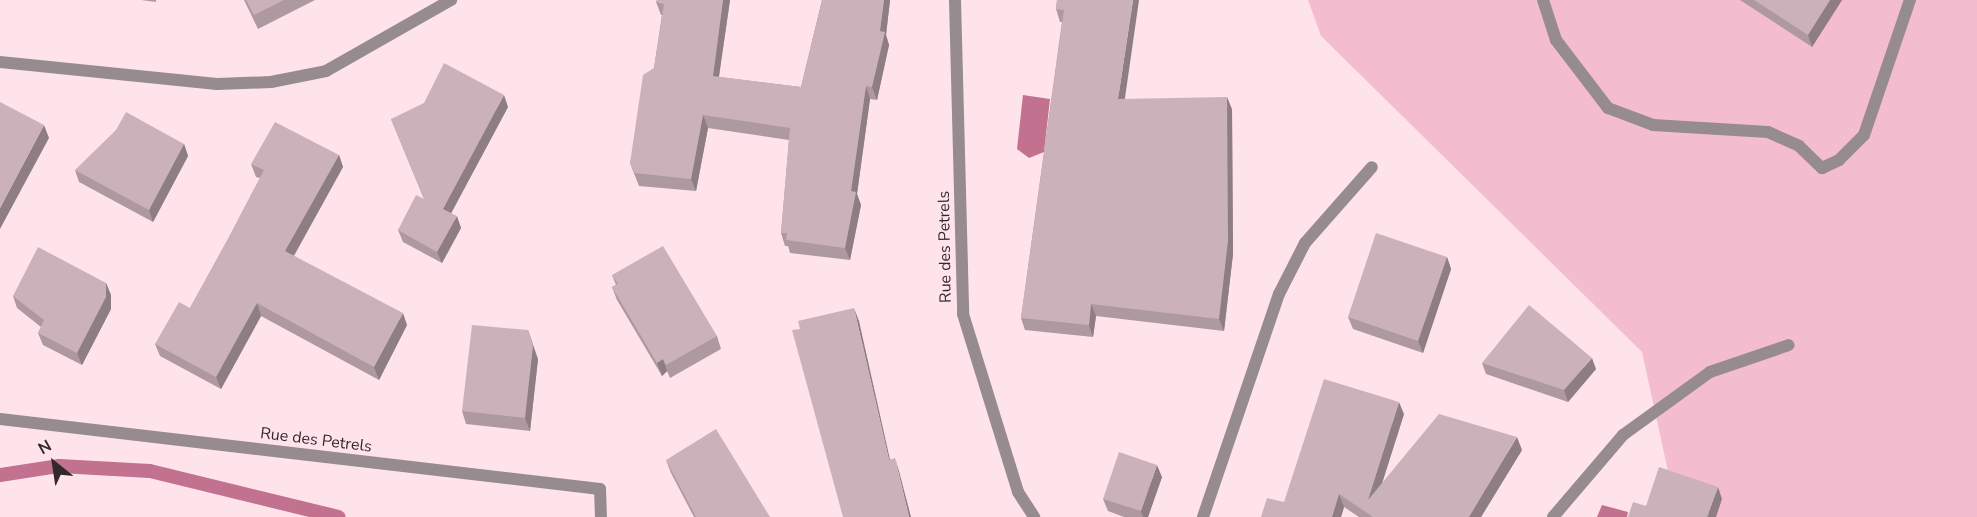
<!DOCTYPE html>
<html>
<head>
<meta charset="utf-8">
<style>
	body { margin:0 }
	#map { position:relative; width:1977px; height:517px; overflow:hidden; background:#fee3eb; font-family:"Nunito Sans",sans-serif }
	div>[style] { position:absolute }
	[style*='--x'] { left:calc(var(--x)*1px); top:calc(var(--y)*1px); width:calc(var(--w)*1px); rotate:calc(var(--a)*1deg) }
	.green>* { inset:0; background:#f4bdcf }
	.water>* { inset:0; background:#c2718f }
	.stream>* { height:14px; margin:-7px; padding:0 7px; transform-origin:7px; border-radius:7px; background:#c2718f }
	.street>* { height:12px; margin:-6px; padding:0 6px; transform-origin:6px; border-radius:6px; background:#968b8f }
	.wall>* { inset:0; background:#af99a0 }
	.shaded-wall>* { inset:0; background:#8e7d82 }
	.building>* { inset:0; background:#cbb2ba }
	span { translate:-50% -50%; white-space:nowrap; text-align:center; line-height:1.15; -webkit-text-stroke:6px #fee3eb; paint-order:stroke }
	.street-label { font-size:16px; color:#32282b }
	.north { position:absolute; left:24px; top:433px; width:60px; height:60px; -webkit-text-stroke:4px #fee3eb; paint-order:stroke; rotate:330deg; font-size:16px; font-weight:700; line-height:24px; text-align:center; color:#32282b }
	.north::after { content:''; display:block; margin:auto; width:21px; height:27px; background:#32282b; clip-path:polygon(50% 0,100% 100%,50% 72%,0 100%) }
</style>
</head>
<body>
<div id="map">
	<div class="green">
		<i style="clip-path:polygon(1308px 0,1977px 0,1977px 517px,1678px 517px,1642px 352px,1321px 36px)"></i>
	</div>
	<div class="water">
		<i style="clip-path:polygon(1023px 95px,1050px 99px,1044px 152px,1029px 158px,1017px 149px)"></i>
		<i style="clip-path:polygon(1602px 505px,1628px 512px,1627px 517px,1597px 517px)"></i>
	</div>
	<div class="stream">
		<i style="--x:0;--y:475;--w:60;--a:-8.7"></i>
		<i style="--x:59;--y:466;--w:91;--a:3.1"></i>
		<i style="--x:150;--y:471;--w:194;--a:13.7"></i>
	</div>
	<div class="street">
		<i style="--x:955;--y:0;--w:314;--a:88.5"></i>
		<i style="--x:963;--y:314;--w:186;--a:72.8"></i>
		<i style="--x:1018;--y:492;--w:30;--a:57"></i>
		<i style="--x:1543;--y:0;--w:42;--a:72"></i>
		<i style="--x:1556;--y:40;--w:86;--a:52.6"></i>
		<i style="--x:1608;--y:108;--w:48;--a:20.7"></i>
		<i style="--x:1653;--y:125;--w:115;--a:3.5"></i>
		<i style="--x:1768;--y:132;--w:34;--a:24"></i>
		<i style="--x:1799;--y:146;--w:32;--a:44"></i>
		<i style="--x:1822;--y:168;--w:19;--a:-25"></i>
		<i style="--x:1839;--y:160;--w:35;--a:-45"></i>
		<i style="--x:1864;--y:135;--w:143;--a:-71.2"></i>
		<i style="--x:0;--y:62;--w:218;--a:5.8"></i>
		<i style="--x:217;--y:84;--w:54;--a:-2.1"></i>
		<i style="--x:271;--y:82;--w:56;--a:-11.3"></i>
		<i style="--x:326;--y:71;--w:144;--a:-29.6"></i>
		<i style="--x:0;--y:419;--w:604;--a:6.65"></i>
		<i style="--x:600;--y:489;--w:28;--a:88"></i>
		<i style="--x:1203;--y:517;--w:236;--a:-71.2"></i>
		<i style="--x:1279;--y:294;--w:57;--a:-63"></i>
		<i style="--x:1305;--y:243;--w:101;--a:-48.6"></i>
		<i style="--x:1553;--y:517;--w:108;--a:-49.5"></i>
		<i style="--x:1623;--y:435;--w:107;--a:-35.9"></i>
		<i style="--x:1710;--y:372;--w:83;--a:-18.9"></i>
	</div>
	<div class="wall">
		<i style="clip-path:polygon(141px 0,156px 0,156px 2px)"></i>
		<i style="clip-path:polygon(244px 0,315px 0,258px 29px)"></i>
		<i style="clip-path:polygon(657px 0,730px 0,719px 77px,801px 87px,822px 0,890px 0,886px 35px,889px 45px,877px 100px,870px 99px,857px 194px,861px 205px,850px 260px,790px 253px,788px 246px,785px 246px,781px 233px,789px 140px,708px 128px,696px 191px,639px 186px,630px 163px,654px 68px,662px 15px,661px 15px,656px 2px)"></i>
		<i style="clip-path:polygon(1057px 0,1124px 99px,1232px 109px,1233px 254px,1224px 331px,1096px 316px,1093px 337px,1025px 330px,1021px 318px,1062px 22px,1060px 22px,1056px 9px)"></i>
		<i style="clip-path:polygon(1740px 0,1842px 0,1812px 47px)"></i>
		<i style="clip-path:polygon(508px 107px,451px 213px,461px 228px,442px 263px,403px 242px,398px 230px,424px 199px,391px 119px)"></i>
		<i style="clip-path:polygon(184px 144px,188px 156px,153px 222px,79px 182px,75px 170px)"></i>
		<i style="clip-path:polygon(339px 155px,343px 167px,294px 256px,407px 325px,379px 380px,261px 316px,221px 389px,160px 356px,155px 344px,190px 308px,228px 239px,260px 178px,256px 177px,251px 164px)"></i>
		<i style="clip-path:polygon(1447px 257px,1451px 269px,1423px 353px,1353px 329px,1348px 317px)"></i>
		<i style="clip-path:polygon(612px 275px,717px 336px,721px 349px,670px 378px,667px 371px,662px 376px,617px 300px,612px 287px,616px 285px)"></i>
		<i style="clip-path:polygon(106px 283px,111px 295px,111px 309px,82px 365px,43px 345px,38px 333px,41px 327px,17px 308px,13px 296px)"></i>
		<i style="clip-path:polygon(538px 359px,530px 431px,466px 424px,462px 411px)"></i>
		<i style="clip-path:polygon(1482px 363px,1596px 369px,1568px 402px,1486px 374px)"></i>
		<i style="clip-path:polygon(1404px 414px,1382px 483px,1522px 450px,1481px 517px,1359px 517px,1344px 507px,1341px 517px,1261px 517px,1284px 502px)"></i>
		<i style="clip-path:polygon(666px 460px,770px 517px,694px 517px,671px 473px)"></i>
		<i style="clip-path:polygon(1162px 477px,1148px 517px,1124px 517px,1108px 511px,1103px 499px)"></i>
	</div>
	<div class="shaded-wall">
		<i style="clip-path:polygon(723px 0,730px 0,717px 89px,713px 76px)"></i>
		<i style="clip-path:polygon(884px 0,890px 0,886px 35px,889px 45px,877px 100px,872px 87px)"></i>
		<i style="clip-path:polygon(1133px 0,1139px 0,1123px 112px,1118px 99px)"></i>
		<i style="clip-path:polygon(1830px 0,1842px 0,1812px 47px,1808px 35px)"></i>
		<i style="clip-path:polygon(866px 86px,870px 99px,857px 194px,861px 205px,850px 260px,845px 248px,851px 191px)"></i>
		<i style="clip-path:polygon(504px 95px,508px 107px,447px 221px,443px 209px)"></i>
		<i style="clip-path:polygon(1227px 97px,1232px 109px,1233px 254px,1224px 331px,1219px 319px)"></i>
		<i style="clip-path:polygon(703px 115px,708px 128px,696px 191px,691px 179px)"></i>
		<i style="clip-path:polygon(44px 125px,49px 138px,0 229px,0 208px)"></i>
		<i style="clip-path:polygon(184px 144px,188px 156px,153px 222px,149px 210px)"></i>
		<i style="clip-path:polygon(339px 155px,343px 167px,289px 264px,285px 251px)"></i>
		<i style="clip-path:polygon(457px 216px,461px 228px,442px 263px,437px 252px)"></i>
		<i style="clip-path:polygon(1447px 257px,1451px 269px,1423px 353px,1418px 341px)"></i>
		<i style="clip-path:polygon(106px 283px,111px 295px,111px 309px,82px 365px,77px 353px)"></i>
		<i style="clip-path:polygon(257px 303px,261px 316px,221px 389px,216px 377px)"></i>
		<i style="clip-path:polygon(1091px 304px,1096px 316px,1093px 337px,1089px 325px)"></i>
		<i style="clip-path:polygon(854px 308px,859px 321px,893px 473px,889px 460px)"></i>
		<i style="clip-path:polygon(403px 313px,407px 325px,379px 380px,374px 367px)"></i>
		<i style="clip-path:polygon(528px 330px,538px 359px,530px 431px,525px 418px)"></i>
		<i style="clip-path:polygon(1592px 358px,1596px 369px,1568px 402px,1564px 390px)"></i>
		<i style="clip-path:polygon(663px 359px,667px 371px,662px 376px,657px 363px)"></i>
		<i style="clip-path:polygon(1399px 402px,1404px 414px,1373px 512px,1368px 500px)"></i>
		<i style="clip-path:polygon(1517px 437px,1522px 450px,1481px 517px,1469px 517px)"></i>
		<i style="clip-path:polygon(895px 458px,899px 471px,911px 517px,909px 517px)"></i>
		<i style="clip-path:polygon(1157px 465px,1162px 477px,1148px 517px,1143px 517px,1141px 511px)"></i>
		<i style="clip-path:polygon(1718px 487px,1722px 499px,1716px 517px,1707px 517px)"></i>
		<i style="clip-path:polygon(1339px 494px,1344px 507px,1341px 517px,1332px 517px)"></i>
	</div>
	<div class="building">
		<i style="clip-path:polygon(246px 0,284px 0,254px 15px)"></i>
		<i style="clip-path:polygon(657px 0,723px 0,713px 76px,801px 87px,822px 0,884px 0,880px 31px,885px 32px,872px 87px,866px 86px,851px 191px,856px 192px,845px 248px,786px 240px,787px 233px,781px 233px,790px 128px,703px 115px,691px 179px,635px 173px,630px 163px,643px 75px,654px 68px,664px 4px,656px 2px)"></i>
		<i style="clip-path:polygon(1057px 0,1133px 0,1118px 99px,1227px 97px,1228px 241px,1219px 319px,1091px 304px,1089px 325px,1021px 318px,1064px 10px,1056px 9px)"></i>
		<i style="clip-path:polygon(1754px 0,1830px 0,1808px 35px)"></i>
		<i style="clip-path:polygon(444px 63px,504px 95px,443px 209px,457px 216px,437px 252px,398px 230px,416px 195px,424px 199px,391px 119px,424px 103px)"></i>
		<i style="clip-path:polygon(0 102px,44px 125px,0 208px)"></i>
		<i style="clip-path:polygon(126px 112px,184px 144px,149px 210px,75px 170px,116px 130px)"></i>
		<i style="clip-path:polygon(275px 122px,339px 155px,285px 251px,403px 313px,374px 367px,257px 303px,216px 377px,155px 344px,179px 302px,190px 308px,228px 239px,264px 170px,251px 164px)"></i>
		<i style="clip-path:polygon(1376px 233px,1447px 257px,1418px 341px,1348px 317px)"></i>
		<i style="clip-path:polygon(663px 246px,717px 336px,666px 365px,663px 359px,657px 363px,612px 287px,618px 284px,612px 275px)"></i>
		<i style="clip-path:polygon(38px 247px,106px 283px,106px 297px,77px 353px,38px 333px,44px 320px,13px 296px)"></i>
		<i style="clip-path:polygon(1529px 305px,1592px 358px,1564px 390px,1482px 363px)"></i>
		<i style="clip-path:polygon(854px 308px,889px 460px,895px 458px,909px 517px,843px 517px,792px 330px,800px 329px,798px 321px)"></i>
		<i style="clip-path:polygon(472px 325px,528px 330px,533px 346px,525px 418px,462px 411px)"></i>
		<i style="clip-path:polygon(1324px 379px,1399px 402px,1368px 500px,1439px 414px,1517px 437px,1469px 517px,1373px 517px,1339px 494px,1332px 517px,1261px 517px,1267px 498px,1284px 502px)"></i>
		<i style="clip-path:polygon(716px 429px,770px 517px,696px 517px,666px 460px)"></i>
		<i style="clip-path:polygon(1119px 452px,1157px 465px,1141px 511px,1103px 499px)"></i>
		<i style="clip-path:polygon(1659px 467px,1718px 487px,1707px 517px,1628px 517px,1633px 502px,1646px 506px)"></i>
	</div>
	<div class="street-label">
		<span style="left:945px;top:247px;rotate:-91deg">Rue des Petrels</span>
		<span style="left:316px;top:440px;rotate:7deg">Rue des Petrels</span>
	</div>
	<div class="north">N</div>
</div>
</body>
</html>
